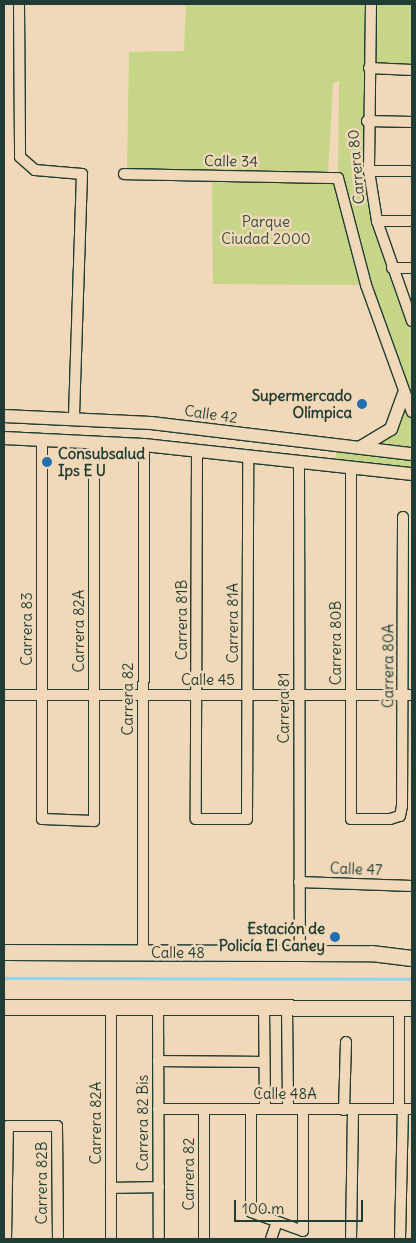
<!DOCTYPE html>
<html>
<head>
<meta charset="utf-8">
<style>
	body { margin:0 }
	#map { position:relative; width:416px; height:1243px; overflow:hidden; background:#f0d8b8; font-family:Delius,sans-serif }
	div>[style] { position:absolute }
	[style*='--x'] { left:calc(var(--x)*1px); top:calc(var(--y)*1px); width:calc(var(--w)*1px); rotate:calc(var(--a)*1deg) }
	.green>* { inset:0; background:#c7d589 }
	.stream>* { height:2.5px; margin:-1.25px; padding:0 1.25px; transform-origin:1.25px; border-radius:1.25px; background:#8dd4ee }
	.roads { filter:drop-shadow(1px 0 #1f3d34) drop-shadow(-1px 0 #1f3d34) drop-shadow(0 1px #1f3d34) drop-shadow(0 -1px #1f3d34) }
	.minor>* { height:10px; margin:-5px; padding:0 5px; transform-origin:5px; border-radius:5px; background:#f0d8b8 }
	.tertiary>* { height:12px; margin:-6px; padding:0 6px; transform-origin:6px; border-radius:6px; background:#f0d8b8 }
	.secondary>* { height:15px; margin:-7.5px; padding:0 7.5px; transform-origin:7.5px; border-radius:7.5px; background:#f0d8b8 }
	.dots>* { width:14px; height:14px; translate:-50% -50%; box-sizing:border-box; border:2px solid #f0d8b8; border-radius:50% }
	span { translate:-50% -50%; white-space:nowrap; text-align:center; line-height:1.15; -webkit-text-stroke:5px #f0d8b8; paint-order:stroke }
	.street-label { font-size:15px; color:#1f3d34 }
	.park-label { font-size:15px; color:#304c3c }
	.poi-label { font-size:15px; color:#1f3d34; font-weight:700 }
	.right { translate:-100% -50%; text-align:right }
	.left { translate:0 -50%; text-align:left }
	.frame { position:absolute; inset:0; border:5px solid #1f3d34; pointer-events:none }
	.scale { position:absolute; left:234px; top:1200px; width:129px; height:22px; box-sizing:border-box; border:2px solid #1f3d34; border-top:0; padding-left:6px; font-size:15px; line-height:18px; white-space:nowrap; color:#1f3d34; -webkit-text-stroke:4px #f0d8b8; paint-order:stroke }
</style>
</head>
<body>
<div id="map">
	<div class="green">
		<i style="clip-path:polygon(186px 4px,412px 4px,412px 70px,369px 68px,377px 221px,412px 321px,412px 474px,335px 466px,337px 446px,358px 448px,391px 429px,404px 393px,366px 285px,213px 284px,212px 176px,338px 178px,339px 81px,333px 83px,328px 174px,127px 170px,129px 52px,184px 51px)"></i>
	</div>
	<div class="stream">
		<i style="--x:4;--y:978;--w:408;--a:0.1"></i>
	</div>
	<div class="roads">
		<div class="minor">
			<i style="--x:19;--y:4;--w:153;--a:89.6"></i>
			<i style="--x:20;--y:157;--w:20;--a:41"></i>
			<i style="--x:35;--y:170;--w:47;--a:4.9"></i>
			<i style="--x:82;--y:174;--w:244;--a:91.9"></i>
			<i style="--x:371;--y:4;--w:167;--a:90.7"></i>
			<i style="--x:369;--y:171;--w:51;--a:80.9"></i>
			<i style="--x:377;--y:221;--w:106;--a:70.7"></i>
			<i style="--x:369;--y:68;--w:43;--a:2.7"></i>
			<i style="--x:367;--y:121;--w:45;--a:1.3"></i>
			<i style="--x:369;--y:171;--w:43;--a:0"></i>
			<i style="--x:124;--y:174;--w:214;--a:1.1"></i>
			<i style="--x:338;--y:178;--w:111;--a:75.3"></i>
			<i style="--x:366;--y:285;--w:135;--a:70.1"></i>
			<i style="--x:377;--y:221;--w:35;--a:0"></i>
			<i style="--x:392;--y:268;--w:20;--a:0"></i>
			<i style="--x:42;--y:439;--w:380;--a:90"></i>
			<i style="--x:42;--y:819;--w:52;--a:2.2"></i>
			<i style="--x:94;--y:821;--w:379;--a:-90"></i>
			<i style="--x:197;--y:451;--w:368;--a:90.2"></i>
			<i style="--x:196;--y:819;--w:51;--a:0"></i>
			<i style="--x:247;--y:819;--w:363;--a:-89.8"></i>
			<i style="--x:299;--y:462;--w:491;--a:89.9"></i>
			<i style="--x:351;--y:467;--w:352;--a:90"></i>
			<i style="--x:351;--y:819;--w:39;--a:0"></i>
			<i style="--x:390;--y:819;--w:10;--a:-17"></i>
			<i style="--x:400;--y:816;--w:10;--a:-79"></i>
			<i style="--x:402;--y:806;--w:289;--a:-89.8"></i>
			<i style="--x:4;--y:695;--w:408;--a:0"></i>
			<i style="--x:299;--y:882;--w:113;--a:2"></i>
			<i style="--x:143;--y:952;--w:507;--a:-89.89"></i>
			<i style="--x:158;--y:1007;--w:232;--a:89.8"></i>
			<i style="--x:264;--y:1007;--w:102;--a:89.4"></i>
			<i style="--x:287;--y:1007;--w:102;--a:89.4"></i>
			<i style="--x:399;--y:1008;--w:101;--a:90"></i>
			<i style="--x:158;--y:1061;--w:106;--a:0.5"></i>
			<i style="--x:158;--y:1109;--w:254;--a:0"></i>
			<i style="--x:204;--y:1109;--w:130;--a:90"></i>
			<i style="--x:251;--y:1109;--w:103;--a:90"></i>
			<i style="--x:251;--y:1212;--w:55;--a:20.1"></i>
			<i style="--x:303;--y:1231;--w:122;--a:-90"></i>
			<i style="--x:344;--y:1110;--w:68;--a:-88.3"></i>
			<i style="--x:111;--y:1188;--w:48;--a:-1.2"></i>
			<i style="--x:6;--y:1239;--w:113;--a:-89"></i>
			<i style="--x:8;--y:1126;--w:49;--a:0"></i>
			<i style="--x:57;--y:1126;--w:113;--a:89.5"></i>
			<i style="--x:111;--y:1239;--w:232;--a:-90"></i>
			<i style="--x:271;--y:1239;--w:18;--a:-71"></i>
			<i style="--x:351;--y:1239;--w:129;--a:-89.1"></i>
			<i style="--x:400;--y:1239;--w:130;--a:-88.7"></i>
		</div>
		<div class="tertiary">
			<i style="--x:4;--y:416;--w:147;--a:2.7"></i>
			<i style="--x:151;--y:423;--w:263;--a:6.8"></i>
			<i style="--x:4;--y:438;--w:140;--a:2.9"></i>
			<i style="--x:144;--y:445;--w:270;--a:6.2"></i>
			<i style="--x:361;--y:447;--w:35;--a:-31"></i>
			<i style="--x:391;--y:429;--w:38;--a:-70"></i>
		</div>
		<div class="secondary">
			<i style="--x:4;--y:952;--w:367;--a:0.2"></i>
			<i style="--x:371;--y:953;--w:41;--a:7"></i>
			<i style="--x:4;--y:1007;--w:408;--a:0.1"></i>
		</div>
	</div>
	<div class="dots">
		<i style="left:362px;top:404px;background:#1f6fb2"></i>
		<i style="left:47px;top:462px;background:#1f6fb2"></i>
		<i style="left:335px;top:937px;background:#1f6fb2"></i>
	</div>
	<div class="street-label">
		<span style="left:231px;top:161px;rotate:1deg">Calle 34</span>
		<span style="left:356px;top:167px;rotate:-95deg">Carrera 80</span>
		<span style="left:211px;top:414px;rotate:8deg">Calle 42</span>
		<span style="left:182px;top:620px;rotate:-90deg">Carrera 81B</span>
		<span style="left:233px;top:623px;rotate:-90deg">Carrera 81A</span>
		<span style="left:27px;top:629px;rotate:-90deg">Carrera 83</span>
		<span style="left:79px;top:631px;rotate:-90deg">Carrera 82A</span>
		<span style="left:336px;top:643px;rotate:-90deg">Carrera 80B</span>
		<span style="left:388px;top:666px;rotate:-90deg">Carrera 80A</span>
		<span style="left:208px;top:680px">Calle 45</span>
		<span style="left:128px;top:699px;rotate:-90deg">Carrera 82</span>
		<span style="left:284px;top:708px;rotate:-90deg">Carrera 81</span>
		<span style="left:356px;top:869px;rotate:2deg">Calle 47</span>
		<span style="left:178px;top:953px">Calle 48</span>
		<span style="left:285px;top:1094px">Calle 48A</span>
		<span style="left:96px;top:1123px;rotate:-90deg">Carrera 82A</span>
		<span style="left:143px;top:1123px;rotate:-90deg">Carrera 82 Bis</span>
		<span style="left:189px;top:1174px;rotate:-90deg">Carrera 82</span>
		<span style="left:42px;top:1183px;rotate:-90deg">Carrera 82B</span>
	</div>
	<div class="park-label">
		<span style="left:266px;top:230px">Parque<br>Ciudad 2000</span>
	</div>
	<div class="poi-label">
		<span class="right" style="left:352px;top:404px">Supermercado<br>Olímpica</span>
		<span class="left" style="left:58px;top:462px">Consubsalud<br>Ips E U</span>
		<span class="right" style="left:325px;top:937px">Estación de<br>Policía El Caney</span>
	</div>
	<div class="frame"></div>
	<div class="scale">100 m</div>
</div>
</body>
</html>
